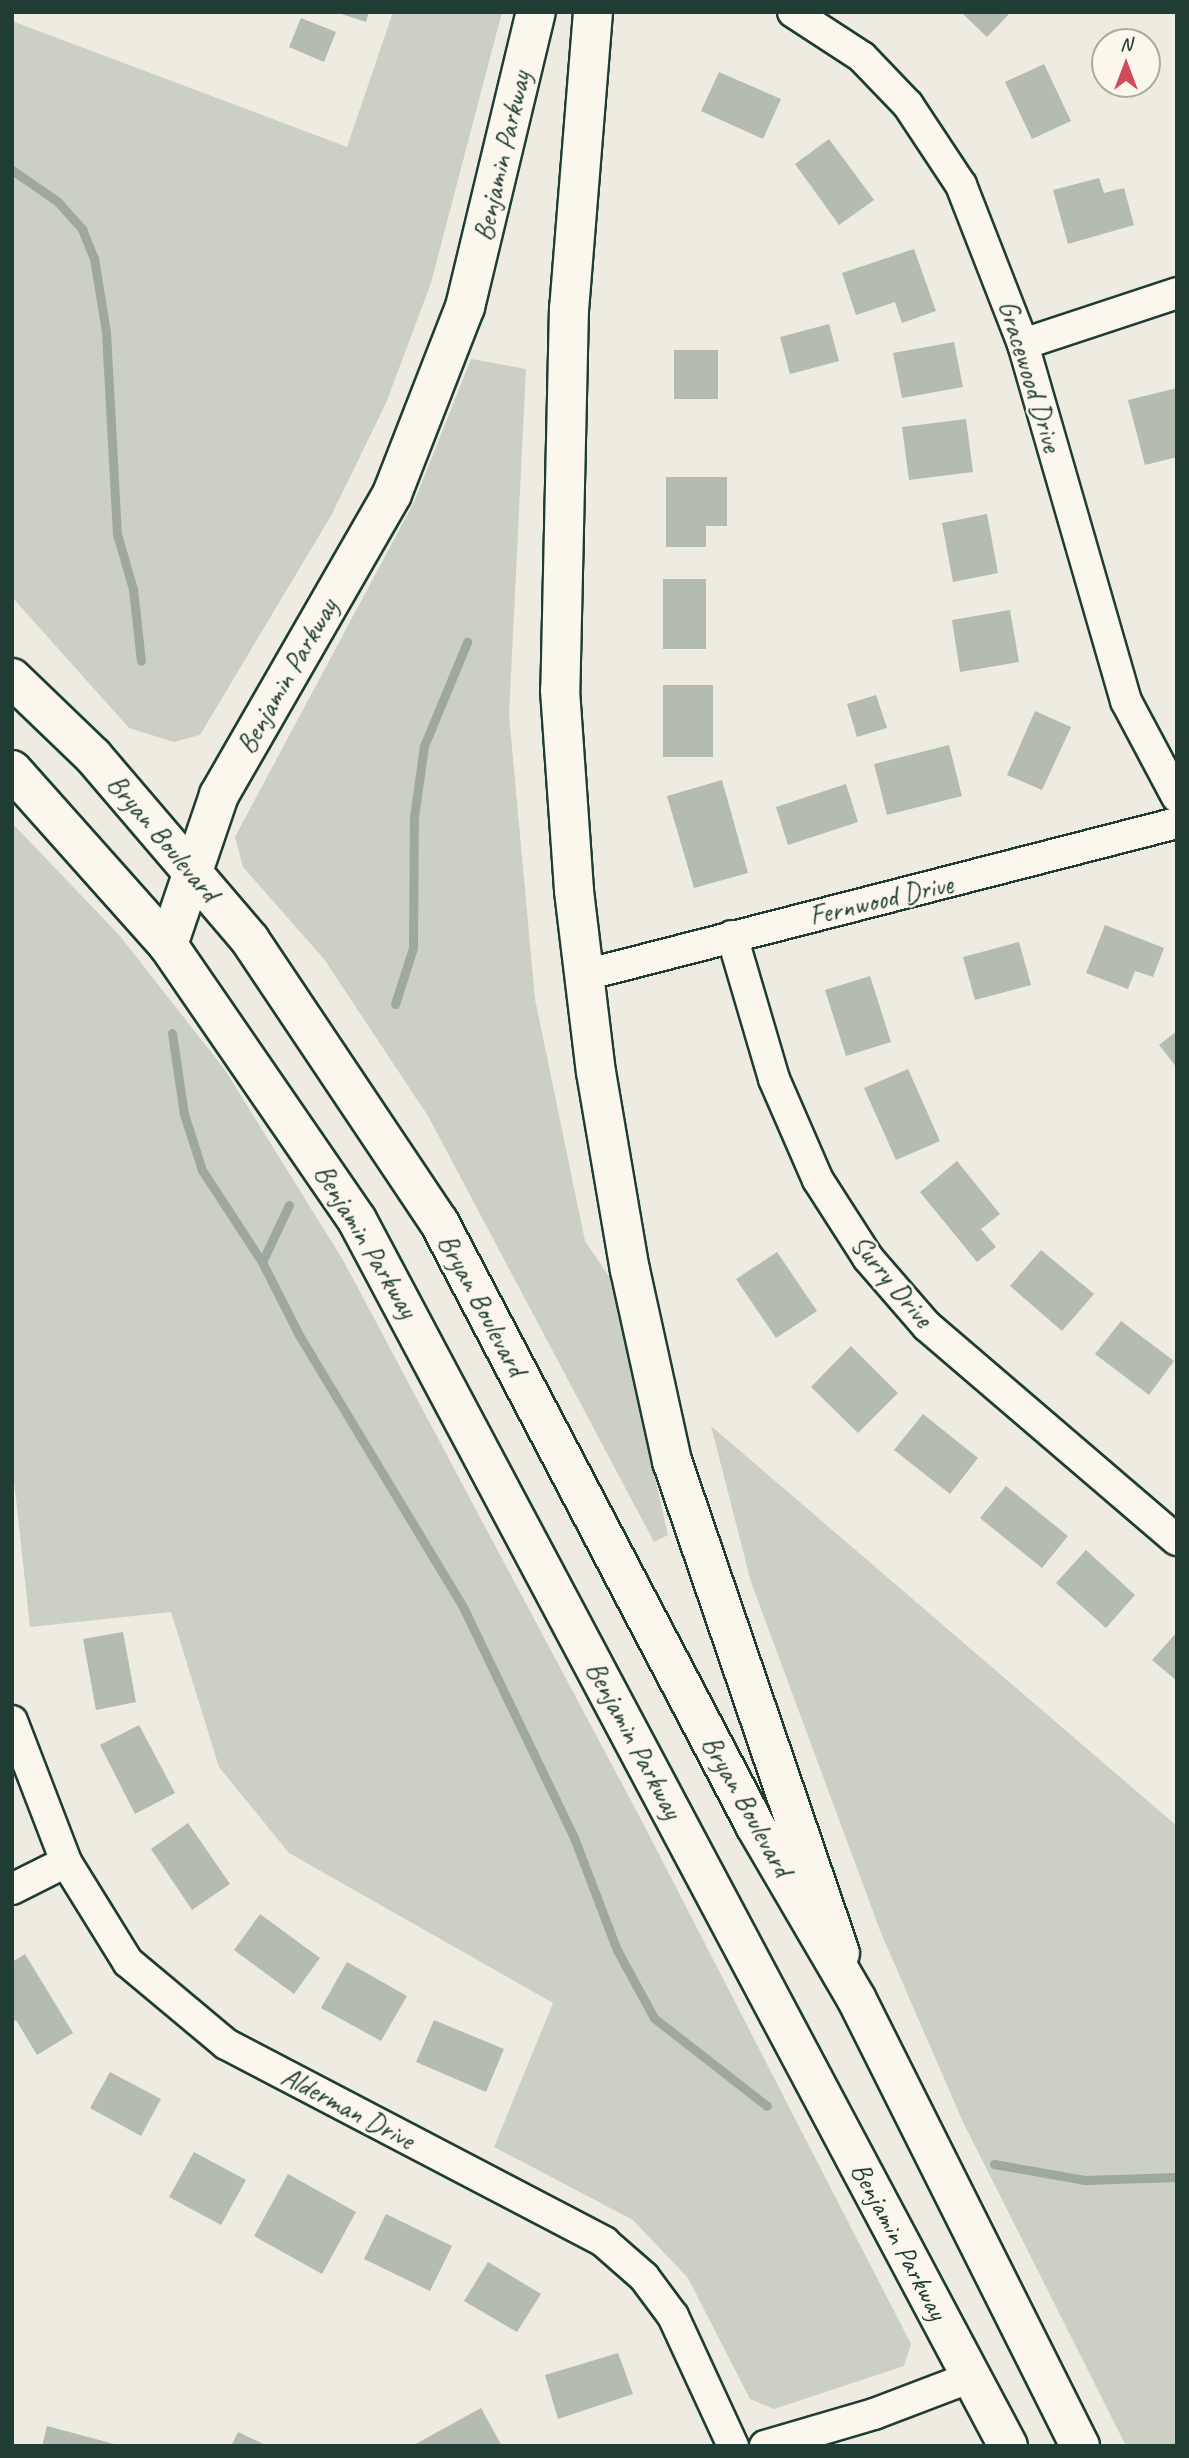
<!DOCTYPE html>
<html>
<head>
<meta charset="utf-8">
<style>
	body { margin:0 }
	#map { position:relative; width:1189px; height:2458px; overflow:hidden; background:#eeece1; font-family:Caveat,sans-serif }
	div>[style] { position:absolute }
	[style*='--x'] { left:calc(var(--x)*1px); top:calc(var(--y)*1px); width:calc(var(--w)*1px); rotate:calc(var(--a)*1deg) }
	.green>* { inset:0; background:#cbcfc4 }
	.stream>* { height:9px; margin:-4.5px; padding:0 4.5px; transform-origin:4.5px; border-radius:4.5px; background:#9fa89f }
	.building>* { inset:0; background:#b4bbb0 }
	.roads { filter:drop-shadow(2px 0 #1f3d34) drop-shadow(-2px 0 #1f3d34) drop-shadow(0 2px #1f3d34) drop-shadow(0 -2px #1f3d34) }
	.minor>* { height:30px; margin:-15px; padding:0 15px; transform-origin:15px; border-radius:15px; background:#fbf7ec }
	.major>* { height:38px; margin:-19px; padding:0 19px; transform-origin:19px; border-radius:19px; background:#fbf7ec }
	.highway>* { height:38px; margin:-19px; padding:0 19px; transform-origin:19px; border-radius:19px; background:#fbf7ec }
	span { translate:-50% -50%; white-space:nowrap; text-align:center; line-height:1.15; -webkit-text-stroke:5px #fbf7ec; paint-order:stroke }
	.street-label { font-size:28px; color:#1f3d34 }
	.frame { position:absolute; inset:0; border:14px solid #1f3d34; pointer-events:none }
	.north { position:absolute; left:1091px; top:28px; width:70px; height:70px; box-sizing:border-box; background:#fbf7ec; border:2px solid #a3ada2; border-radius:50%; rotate:0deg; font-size:19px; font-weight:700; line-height:28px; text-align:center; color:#1f3d34 }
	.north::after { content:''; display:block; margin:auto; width:24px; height:32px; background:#d1495b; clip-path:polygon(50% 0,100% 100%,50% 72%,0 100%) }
</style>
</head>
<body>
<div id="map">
	<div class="green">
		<i style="clip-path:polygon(393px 12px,502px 12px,431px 283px,386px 403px,332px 514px,200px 735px,174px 742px,129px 728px,12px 597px,12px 21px,347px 147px)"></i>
		<i style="clip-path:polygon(471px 359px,526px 369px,509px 715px,535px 999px,585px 1241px,610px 1278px,668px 1535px,654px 1542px,428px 1116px,324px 959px,243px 867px,235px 837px,414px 502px)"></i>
		<i style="clip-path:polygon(12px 823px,120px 936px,225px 1070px,343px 1260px,646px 1829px,911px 2344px,904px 2366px,774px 2409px,750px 2399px,688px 2278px,633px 2220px,494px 2147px,553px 2003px,289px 1853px,219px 1767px,171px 1612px,30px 1627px,12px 1462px)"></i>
		<i style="clip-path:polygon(711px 1426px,1177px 1826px,1177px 2446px,1126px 2446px,963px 2122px,881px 1933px,751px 1582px)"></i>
	</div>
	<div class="stream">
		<i style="--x:12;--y:170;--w:55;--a:34.6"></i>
		<i style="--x:57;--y:201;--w:38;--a:48"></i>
		<i style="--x:82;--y:229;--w:31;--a:68"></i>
		<i style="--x:94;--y:258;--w:75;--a:80.8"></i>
		<i style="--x:106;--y:332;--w:202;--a:86.9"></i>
		<i style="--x:117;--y:534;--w:57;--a:73.8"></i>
		<i style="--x:133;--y:589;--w:72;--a:83.7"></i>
		<i style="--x:395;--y:1004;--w:59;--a:-72.2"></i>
		<i style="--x:413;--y:948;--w:131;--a:-89.6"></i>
		<i style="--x:414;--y:817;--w:72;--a:-82"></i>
		<i style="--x:424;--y:746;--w:113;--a:-67.5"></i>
		<i style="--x:172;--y:1033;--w:82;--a:81.6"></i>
		<i style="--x:184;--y:1114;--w:59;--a:72.2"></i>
		<i style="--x:202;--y:1170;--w:110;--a:56.9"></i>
		<i style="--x:262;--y:1262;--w:82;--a:63.1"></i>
		<i style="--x:299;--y:1335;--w:320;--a:58.9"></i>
		<i style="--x:464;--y:1609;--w:251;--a:64.3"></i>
		<i style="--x:573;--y:1835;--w:123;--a:69.1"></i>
		<i style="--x:617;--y:1950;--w:77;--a:61.4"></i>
		<i style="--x:654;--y:2018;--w:143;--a:37.9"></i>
		<i style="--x:262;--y:1262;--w:63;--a:-64.7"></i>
		<i style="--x:994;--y:2164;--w:92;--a:10"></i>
		<i style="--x:1085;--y:2180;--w:92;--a:-1.9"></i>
	</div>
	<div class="building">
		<i style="clip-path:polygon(335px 12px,369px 12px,366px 22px)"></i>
		<i style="clip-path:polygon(961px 12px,1011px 12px,987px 37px)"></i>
		<i style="clip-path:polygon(301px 18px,336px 32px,324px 62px,289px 47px)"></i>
		<i style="clip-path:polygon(1044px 64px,1071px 121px,1032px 139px,1005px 82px)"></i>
		<i style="clip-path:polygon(719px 72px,781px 99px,763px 139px,701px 111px)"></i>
		<i style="clip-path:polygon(829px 139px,874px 200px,839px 225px,795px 164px)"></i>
		<i style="clip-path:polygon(1099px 178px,1104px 193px,1124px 188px,1134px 225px,1068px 244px,1053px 190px)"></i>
		<i style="clip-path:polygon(914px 249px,936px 311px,902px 323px,895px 302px,856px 315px,842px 273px)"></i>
		<i style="clip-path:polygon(829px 324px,839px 361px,790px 374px,780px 337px)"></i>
		<i style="clip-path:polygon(954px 342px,963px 387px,902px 398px,893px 353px)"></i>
		<i style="clip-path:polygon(674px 350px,718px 350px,718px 399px,674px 399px)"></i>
		<i style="clip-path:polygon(1177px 388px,1177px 457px,1145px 465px,1128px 400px)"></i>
		<i style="clip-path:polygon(966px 419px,973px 472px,909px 480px,902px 427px)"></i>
		<i style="clip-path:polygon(666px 477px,727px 477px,727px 526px,706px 526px,706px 547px,666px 547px)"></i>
		<i style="clip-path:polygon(987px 514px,998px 573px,953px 582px,942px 523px)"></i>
		<i style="clip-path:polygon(663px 579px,706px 579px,706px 649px,663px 649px)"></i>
		<i style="clip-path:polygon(1010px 610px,1019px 662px,960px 672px,952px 620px)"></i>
		<i style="clip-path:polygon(663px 685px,713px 685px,713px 757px,663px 757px)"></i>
		<i style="clip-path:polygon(876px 695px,887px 728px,857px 737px,847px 704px)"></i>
		<i style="clip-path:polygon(1035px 711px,1071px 727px,1042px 790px,1007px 775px)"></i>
		<i style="clip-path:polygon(949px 745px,962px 796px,887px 815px,874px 764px)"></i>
		<i style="clip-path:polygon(722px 780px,748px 873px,694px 888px,667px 796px)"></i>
		<i style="clip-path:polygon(846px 784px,858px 822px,788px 845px,776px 807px)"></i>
		<i style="clip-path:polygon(1105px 925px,1164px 948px,1153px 977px,1135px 971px,1128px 989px,1086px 973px)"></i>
		<i style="clip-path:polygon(1019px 942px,1031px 985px,975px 1000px,963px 957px)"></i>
		<i style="clip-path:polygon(870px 976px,891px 1042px,846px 1056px,825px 990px)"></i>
		<i style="clip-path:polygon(1177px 1031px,1177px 1068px,1159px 1045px)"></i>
		<i style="clip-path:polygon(908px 1069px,940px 1141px,896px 1160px,864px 1088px)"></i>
		<i style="clip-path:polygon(957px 1161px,1000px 1214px,981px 1229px,996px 1247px,977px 1262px,920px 1192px)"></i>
		<i style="clip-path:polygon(1041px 1250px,1094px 1294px,1062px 1331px,1010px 1286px)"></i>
		<i style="clip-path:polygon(777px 1252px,817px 1311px,776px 1338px,736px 1279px)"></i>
		<i style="clip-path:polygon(1121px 1321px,1174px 1361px,1149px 1395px,1095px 1354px)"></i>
		<i style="clip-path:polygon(851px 1346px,898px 1393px,858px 1433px,811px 1387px)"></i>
		<i style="clip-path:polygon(923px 1414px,978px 1458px,950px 1494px,894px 1450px)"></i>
		<i style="clip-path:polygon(1006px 1486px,1068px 1536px,1042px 1568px,980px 1518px)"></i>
		<i style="clip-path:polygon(1086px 1550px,1135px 1595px,1106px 1628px,1056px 1583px)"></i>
		<i style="clip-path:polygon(123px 1632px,136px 1702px,96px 1710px,83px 1639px)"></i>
		<i style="clip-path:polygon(1177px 1632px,1177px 1681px,1152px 1660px)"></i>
		<i style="clip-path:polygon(139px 1725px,175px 1793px,135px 1814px,100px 1745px)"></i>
		<i style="clip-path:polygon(188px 1823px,230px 1884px,192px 1910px,151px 1849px)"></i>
		<i style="clip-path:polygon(260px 1914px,320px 1958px,294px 1994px,234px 1950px)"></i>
		<i style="clip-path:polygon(25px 1954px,73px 2033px,37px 2055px,16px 2020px,12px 2022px,12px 1962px)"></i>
		<i style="clip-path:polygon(347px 1962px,407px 1996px,381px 2041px,321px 2008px)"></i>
		<i style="clip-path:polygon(434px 2020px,504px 2049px,486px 2092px,416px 2062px)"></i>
		<i style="clip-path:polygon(110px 2072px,161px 2099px,141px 2136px,90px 2108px)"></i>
		<i style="clip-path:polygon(194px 2152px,246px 2180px,221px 2225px,169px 2197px)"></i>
		<i style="clip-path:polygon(288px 2174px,356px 2212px,322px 2274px,254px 2236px)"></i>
		<i style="clip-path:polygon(386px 2214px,452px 2246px,430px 2291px,364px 2259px)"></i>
		<i style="clip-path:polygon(488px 2262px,541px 2294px,517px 2332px,464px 2301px)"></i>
		<i style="clip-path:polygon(618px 2353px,633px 2394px,558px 2419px,545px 2375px)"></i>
		<i style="clip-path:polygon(481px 2408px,502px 2446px,412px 2446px)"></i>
		<i style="clip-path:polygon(47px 2426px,118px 2445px,118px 2446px,42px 2446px)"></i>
		<i style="clip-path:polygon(238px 2432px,268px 2446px,231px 2446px)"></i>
	</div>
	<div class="roads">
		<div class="minor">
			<i style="--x:793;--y:12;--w:82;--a:33.1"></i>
			<i style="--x:862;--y:57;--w:66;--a:46.2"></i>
			<i style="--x:908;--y:105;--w:96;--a:56.5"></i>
			<i style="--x:961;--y:185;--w:171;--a:68.7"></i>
			<i style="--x:1023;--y:344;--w:372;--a:73.9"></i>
			<i style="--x:1126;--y:701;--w:109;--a:62"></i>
			<i style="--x:1023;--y:344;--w:162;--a:-18.3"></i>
			<i style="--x:732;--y:936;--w:149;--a:73.6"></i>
			<i style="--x:774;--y:1079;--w:110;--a:66.5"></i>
			<i style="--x:818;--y:1180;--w:93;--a:57.3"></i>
			<i style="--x:868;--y:1258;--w:90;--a:49.1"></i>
			<i style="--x:927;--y:1326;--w:329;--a:40.6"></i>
			<i style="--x:585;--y:975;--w:611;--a:-14.4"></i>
			<i style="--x:12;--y:1721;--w:151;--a:69"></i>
			<i style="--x:66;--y:1862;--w:118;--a:58.2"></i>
			<i style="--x:128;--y:1962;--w:128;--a:39.9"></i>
			<i style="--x:226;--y:2044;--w:427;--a:27.6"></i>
			<i style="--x:604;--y:2242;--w:53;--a:41.2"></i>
			<i style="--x:644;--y:2277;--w:49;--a:53.4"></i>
			<i style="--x:673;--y:2316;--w:143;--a:65.2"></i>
			<i style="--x:12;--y:1889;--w:60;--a:-26.6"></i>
			<i style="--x:765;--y:2446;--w:114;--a:-16.4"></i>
			<i style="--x:874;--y:2414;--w:104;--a:-20.9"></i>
		</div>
		<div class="major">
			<i style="--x:593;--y:12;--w:297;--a:94.6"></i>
			<i style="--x:569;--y:308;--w:382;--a:91.3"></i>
			<i style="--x:560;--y:690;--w:201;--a:86"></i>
			<i style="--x:574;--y:891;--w:182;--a:83.1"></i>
			<i style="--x:596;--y:1072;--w:201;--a:80.3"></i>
			<i style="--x:630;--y:1270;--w:196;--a:77.6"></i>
			<i style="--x:672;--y:1461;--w:520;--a:71.15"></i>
			<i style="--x:168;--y:945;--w:158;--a:-71.2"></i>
			<i style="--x:219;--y:795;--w:347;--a:-60.1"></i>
			<i style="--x:392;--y:494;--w:201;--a:-68.7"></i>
			<i style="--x:465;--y:307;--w:303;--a:-76.5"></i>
		</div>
		<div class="highway">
			<i style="--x:12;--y:678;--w:112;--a:43.9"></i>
			<i style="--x:93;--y:756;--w:242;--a:49.5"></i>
			<i style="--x:250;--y:940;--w:339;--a:56.2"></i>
			<i style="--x:439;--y:1222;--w:683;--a:62.35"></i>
			<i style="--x:756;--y:1827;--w:198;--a:59.7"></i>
			<i style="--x:856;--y:1998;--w:501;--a:63.43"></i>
			<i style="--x:12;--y:770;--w:234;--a:48.3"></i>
			<i style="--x:168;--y:945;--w:334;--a:55.5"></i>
			<i style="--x:357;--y:1220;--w:1388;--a:62.03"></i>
		</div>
	</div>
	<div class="street-label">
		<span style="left:502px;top:156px;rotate:-77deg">Benjamin Parkway</span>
		<span style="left:1030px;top:376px;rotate:73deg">Gracewood Drive</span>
		<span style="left:287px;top:676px;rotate:-60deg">Benjamin Parkway</span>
		<span style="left:163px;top:838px;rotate:50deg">Bryan Boulevard</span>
		<span style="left:881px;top:900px;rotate:-13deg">Fernwood Drive</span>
		<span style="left:366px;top:1241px;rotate:59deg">Benjamin Parkway</span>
		<span style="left:892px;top:1281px;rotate:50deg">Surry Drive</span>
		<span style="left:482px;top:1305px;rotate:62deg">Bryan Boulevard</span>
		<span style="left:634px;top:1740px;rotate:62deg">Benjamin Parkway</span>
		<span style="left:747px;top:1806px;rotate:61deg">Bryan Boulevard</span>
		<span style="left:348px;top:2108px;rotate:28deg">Alderman Drive</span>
		<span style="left:899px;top:2241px;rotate:62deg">Benjamin Parkway</span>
	</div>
	<div class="frame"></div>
	<div class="north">N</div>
</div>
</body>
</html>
